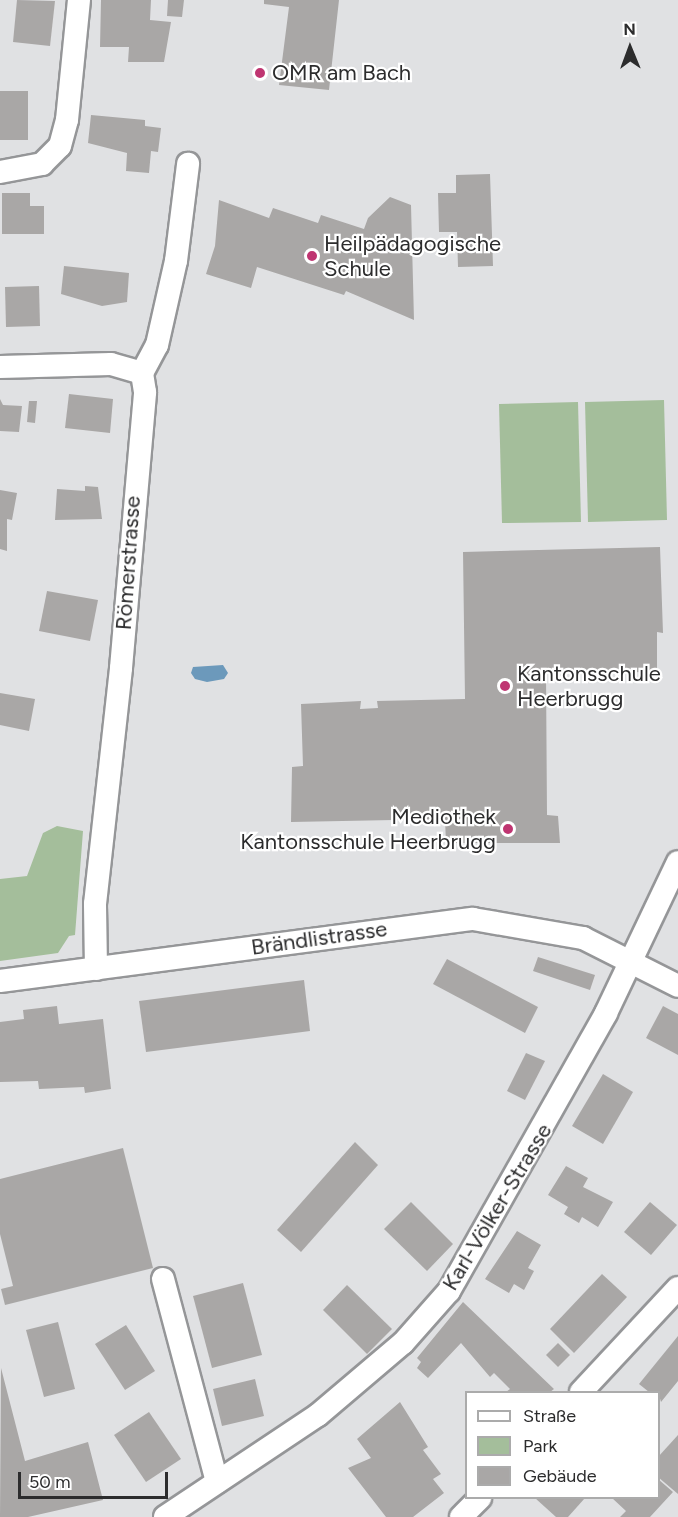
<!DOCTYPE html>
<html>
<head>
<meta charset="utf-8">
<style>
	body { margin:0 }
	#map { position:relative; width:678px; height:1517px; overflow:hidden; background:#e0e1e3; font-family:Figtree,sans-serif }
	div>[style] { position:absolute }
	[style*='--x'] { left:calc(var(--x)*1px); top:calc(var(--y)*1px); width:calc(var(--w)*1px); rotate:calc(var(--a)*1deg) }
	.green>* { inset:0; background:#a4be9b }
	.water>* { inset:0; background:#6c99bb }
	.building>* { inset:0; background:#a9a7a6 }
	.roads { filter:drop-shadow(2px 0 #959698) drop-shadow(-2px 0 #959698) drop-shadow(0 2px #959698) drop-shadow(0 -2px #959698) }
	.minor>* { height:22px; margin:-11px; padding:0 11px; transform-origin:11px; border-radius:11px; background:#fff }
	.dots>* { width:16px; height:16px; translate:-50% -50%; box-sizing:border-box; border:3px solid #fff; border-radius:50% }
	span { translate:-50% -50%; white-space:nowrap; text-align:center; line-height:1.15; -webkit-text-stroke:4.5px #fff; paint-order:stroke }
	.poi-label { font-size:22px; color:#2c2c2d }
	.left { translate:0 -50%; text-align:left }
	.right { translate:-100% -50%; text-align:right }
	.street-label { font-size:22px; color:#2c2c2d }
	.legend { position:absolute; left:465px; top:1391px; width:195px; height:108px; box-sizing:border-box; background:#fff; border:2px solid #ababab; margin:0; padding:8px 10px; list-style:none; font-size:18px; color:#2c2c2d }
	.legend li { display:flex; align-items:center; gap:12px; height:30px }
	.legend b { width:30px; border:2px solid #ababab }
	.north { position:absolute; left:600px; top:18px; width:60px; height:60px; -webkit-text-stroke:4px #fff; paint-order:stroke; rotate:359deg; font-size:16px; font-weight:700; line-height:24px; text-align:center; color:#2c2c2d }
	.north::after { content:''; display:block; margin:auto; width:21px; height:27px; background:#2c2c2d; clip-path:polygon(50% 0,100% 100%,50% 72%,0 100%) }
	.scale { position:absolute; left:18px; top:1472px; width:150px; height:27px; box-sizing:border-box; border:3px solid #2c2c2d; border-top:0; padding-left:8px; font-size:18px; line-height:21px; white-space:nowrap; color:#2c2c2d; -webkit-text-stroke:4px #fff; paint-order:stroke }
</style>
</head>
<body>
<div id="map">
	<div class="green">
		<i style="clip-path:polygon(664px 400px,667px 520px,588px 522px,585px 402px)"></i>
		<i style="clip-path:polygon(578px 402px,581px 522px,502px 523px,499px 404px)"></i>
		<i style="clip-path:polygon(57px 826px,83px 831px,75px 935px,69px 936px,58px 953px,0 961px,0 879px,27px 876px,43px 833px)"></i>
	</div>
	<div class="water">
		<i style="clip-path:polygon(223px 665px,228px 673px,224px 679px,207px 682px,195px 679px,191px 673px,193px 667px)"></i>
	</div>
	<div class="building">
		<i style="clip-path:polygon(17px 0,55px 1px,50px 46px,13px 42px)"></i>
		<i style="clip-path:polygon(101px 0,151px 0,150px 20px,171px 22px,164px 62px,128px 62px,129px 47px,100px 47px)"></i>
		<i style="clip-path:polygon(168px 0,184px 0,182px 17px,167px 16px)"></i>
		<i style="clip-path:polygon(264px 0,339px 0,329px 90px,279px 85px,289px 7px,264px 4px)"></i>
		<i style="clip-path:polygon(0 91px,28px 91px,28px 140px,0 140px)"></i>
		<i style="clip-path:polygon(91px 115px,145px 120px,145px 126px,161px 128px,158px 152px,151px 151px,149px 173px,126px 171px,127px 153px,88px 143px)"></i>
		<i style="clip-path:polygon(490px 174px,493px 266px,458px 267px,457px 232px,439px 232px,438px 193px,456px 193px,456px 175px)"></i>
		<i style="clip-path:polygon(2px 193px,30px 193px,30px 206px,44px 206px,44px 234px,2px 234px)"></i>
		<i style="clip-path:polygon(390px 197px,411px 205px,414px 320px,346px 291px,344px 295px,257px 267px,251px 288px,206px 274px,215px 246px,219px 200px,269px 218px,273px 208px,318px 223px,321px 215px,364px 229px,368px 218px)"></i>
		<i style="clip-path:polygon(64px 266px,129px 273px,127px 302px,102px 306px,61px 294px)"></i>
		<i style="clip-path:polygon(39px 286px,40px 326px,6px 327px,5px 287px)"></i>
		<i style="clip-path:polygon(69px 394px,113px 399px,110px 433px,65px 428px)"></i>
		<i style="clip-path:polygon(0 399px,3px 405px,22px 406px,19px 432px,0 431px)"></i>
		<i style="clip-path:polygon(29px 401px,37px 401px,35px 423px,27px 422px)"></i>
		<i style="clip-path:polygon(85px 486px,98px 487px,102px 519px,55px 520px,57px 489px,85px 491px)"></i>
		<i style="clip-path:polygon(0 490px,17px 493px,12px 520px,7px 519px,7px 551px,0 549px)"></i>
		<i style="clip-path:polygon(660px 547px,663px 633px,657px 632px,657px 672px,546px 673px,547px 815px,558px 816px,560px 843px,446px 843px,445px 819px,291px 822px,292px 767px,303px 766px,301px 704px,361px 701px,360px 709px,378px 708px,377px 701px,465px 699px,463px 552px)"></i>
		<i style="clip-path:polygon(47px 591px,98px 600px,90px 641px,39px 631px)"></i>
		<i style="clip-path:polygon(0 693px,35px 699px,29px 731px,0 725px)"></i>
		<i style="clip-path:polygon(538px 957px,595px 975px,590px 990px,533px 971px)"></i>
		<i style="clip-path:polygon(447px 959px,538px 1007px,525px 1033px,433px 984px)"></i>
		<i style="clip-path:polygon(304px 980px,310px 1031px,146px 1052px,139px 1001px)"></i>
		<i style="clip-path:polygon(57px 1006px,59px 1024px,103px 1019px,111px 1089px,85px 1093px,84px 1087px,39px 1089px,38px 1081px,0 1082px,0 1022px,24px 1019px,23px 1010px)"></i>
		<i style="clip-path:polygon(663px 1006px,678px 1014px,678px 1055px,646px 1038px)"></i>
		<i style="clip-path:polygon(526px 1053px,545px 1061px,525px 1100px,507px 1091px)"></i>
		<i style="clip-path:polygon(603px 1074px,633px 1092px,603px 1144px,572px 1126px)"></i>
		<i style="clip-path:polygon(355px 1142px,378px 1165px,301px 1252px,277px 1230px)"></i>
		<i style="clip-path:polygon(123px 1148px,153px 1268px,5px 1305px,1px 1289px,13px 1286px,0 1234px,0 1179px)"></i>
		<i style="clip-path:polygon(566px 1166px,588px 1178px,583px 1187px,613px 1202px,598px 1227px,582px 1217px,579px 1223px,564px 1214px,568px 1207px,548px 1195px)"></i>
		<i style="clip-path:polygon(411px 1202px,453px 1244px,427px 1271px,384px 1229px)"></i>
		<i style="clip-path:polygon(650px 1202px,677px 1225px,651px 1255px,624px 1232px)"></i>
		<i style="clip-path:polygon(517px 1231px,541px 1245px,528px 1268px,534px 1271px,524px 1290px,514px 1284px,509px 1293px,485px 1279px)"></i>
		<i style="clip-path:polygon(602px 1274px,627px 1297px,574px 1353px,550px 1329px)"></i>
		<i style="clip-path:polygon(243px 1283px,262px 1355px,212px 1368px,193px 1296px)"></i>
		<i style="clip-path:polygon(347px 1285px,392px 1329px,367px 1354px,323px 1310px)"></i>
		<i style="clip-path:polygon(463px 1302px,554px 1389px,550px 1392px,506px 1392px,510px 1389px,494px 1373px,490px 1377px,461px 1343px,428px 1378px,417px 1368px,421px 1362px,417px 1358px)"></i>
		<i style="clip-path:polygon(58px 1322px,75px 1389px,44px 1397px,26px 1330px)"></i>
		<i style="clip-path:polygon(126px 1325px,155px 1371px,125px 1390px,95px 1344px)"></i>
		<i style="clip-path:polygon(678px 1336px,678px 1381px,661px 1402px,658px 1392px,649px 1392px,639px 1384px)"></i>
		<i style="clip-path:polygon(558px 1343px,570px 1355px,558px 1367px,546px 1355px)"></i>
		<i style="clip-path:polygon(1px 1368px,25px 1461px,88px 1442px,103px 1500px,28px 1517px,0 1517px)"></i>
		<i style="clip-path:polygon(255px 1379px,264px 1416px,222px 1426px,213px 1389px)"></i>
		<i style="clip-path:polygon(400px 1402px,428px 1447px,423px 1450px,441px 1474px,433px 1479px,444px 1493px,413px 1517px,386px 1517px,348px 1468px,371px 1458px,357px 1439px)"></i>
		<i style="clip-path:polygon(149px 1412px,181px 1459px,146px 1482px,114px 1435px)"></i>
		<i style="clip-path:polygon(678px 1435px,678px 1494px,658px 1477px,658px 1457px)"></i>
		<i style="clip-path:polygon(658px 1479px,673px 1492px,650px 1517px,620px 1517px,626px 1511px,612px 1498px,658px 1498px)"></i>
		<i style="clip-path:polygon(535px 1498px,585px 1498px,568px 1517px,556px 1517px)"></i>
	</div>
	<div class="roads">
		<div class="minor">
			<i style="--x:0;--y:172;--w:43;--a:-10.8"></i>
			<i style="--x:42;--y:164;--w:25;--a:-45"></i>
			<i style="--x:60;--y:146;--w:27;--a:-75"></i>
			<i style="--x:67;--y:120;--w:121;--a:-84.3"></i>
			<i style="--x:0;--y:367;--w:111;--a:-1.5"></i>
			<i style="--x:111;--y:364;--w:32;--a:16"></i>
			<i style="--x:96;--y:969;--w:65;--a:-90.9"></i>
			<i style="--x:95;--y:904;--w:237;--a:-83.7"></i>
			<i style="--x:121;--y:668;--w:277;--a:-85"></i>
			<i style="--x:145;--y:392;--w:19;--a:-99"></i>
			<i style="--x:142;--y:373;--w:32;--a:-62"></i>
			<i style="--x:157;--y:345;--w:86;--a:-77.3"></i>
			<i style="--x:176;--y:261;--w:98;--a:-82.9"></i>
			<i style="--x:0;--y:981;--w:477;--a:-7.5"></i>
			<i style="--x:473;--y:919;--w:112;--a:9.8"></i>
			<i style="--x:583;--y:938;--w:106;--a:26.8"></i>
			<i style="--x:163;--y:1279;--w:210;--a:75.1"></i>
			<i style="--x:581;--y:1392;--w:142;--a:-47"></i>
			<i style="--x:165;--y:1517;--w:184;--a:-33.7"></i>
			<i style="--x:318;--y:1415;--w:111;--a:-40.3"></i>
			<i style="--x:403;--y:1343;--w:69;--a:-48.5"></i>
			<i style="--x:449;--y:1291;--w:319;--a:-60.5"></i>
			<i style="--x:606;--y:1013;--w:167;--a:-64.5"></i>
			<i style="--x:461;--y:1517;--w:27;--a:-45"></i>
		</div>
	</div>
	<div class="dots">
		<i style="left:260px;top:73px;background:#bf3571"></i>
		<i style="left:312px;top:256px;background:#bf3571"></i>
		<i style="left:505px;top:686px;background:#bf3571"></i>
		<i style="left:508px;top:829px;background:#bf3571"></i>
	</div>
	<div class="poi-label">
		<span class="left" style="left:272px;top:73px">OMR am Bach</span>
		<span class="left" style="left:324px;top:256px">Heilpädagogische<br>Schule</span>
		<span class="left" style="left:517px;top:686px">Kantonsschule<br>Heerbrugg</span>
		<span class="right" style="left:496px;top:829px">Mediothek<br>Kantonsschule Heerbrugg</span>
	</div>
	<div class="street-label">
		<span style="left:128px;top:563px;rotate:-86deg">Römerstrasse</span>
		<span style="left:319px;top:938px;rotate:-8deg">Brändlistrasse</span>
		<span style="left:497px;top:1207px;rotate:-59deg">Karl-Völker-Strasse</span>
	</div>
	<ul class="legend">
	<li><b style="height:8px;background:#fff"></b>Straße</li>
	<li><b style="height:16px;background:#a4be9b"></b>Park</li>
	<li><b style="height:16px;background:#a9a7a6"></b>Gebäude</li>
	</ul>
	<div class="north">N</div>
	<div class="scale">50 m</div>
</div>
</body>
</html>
